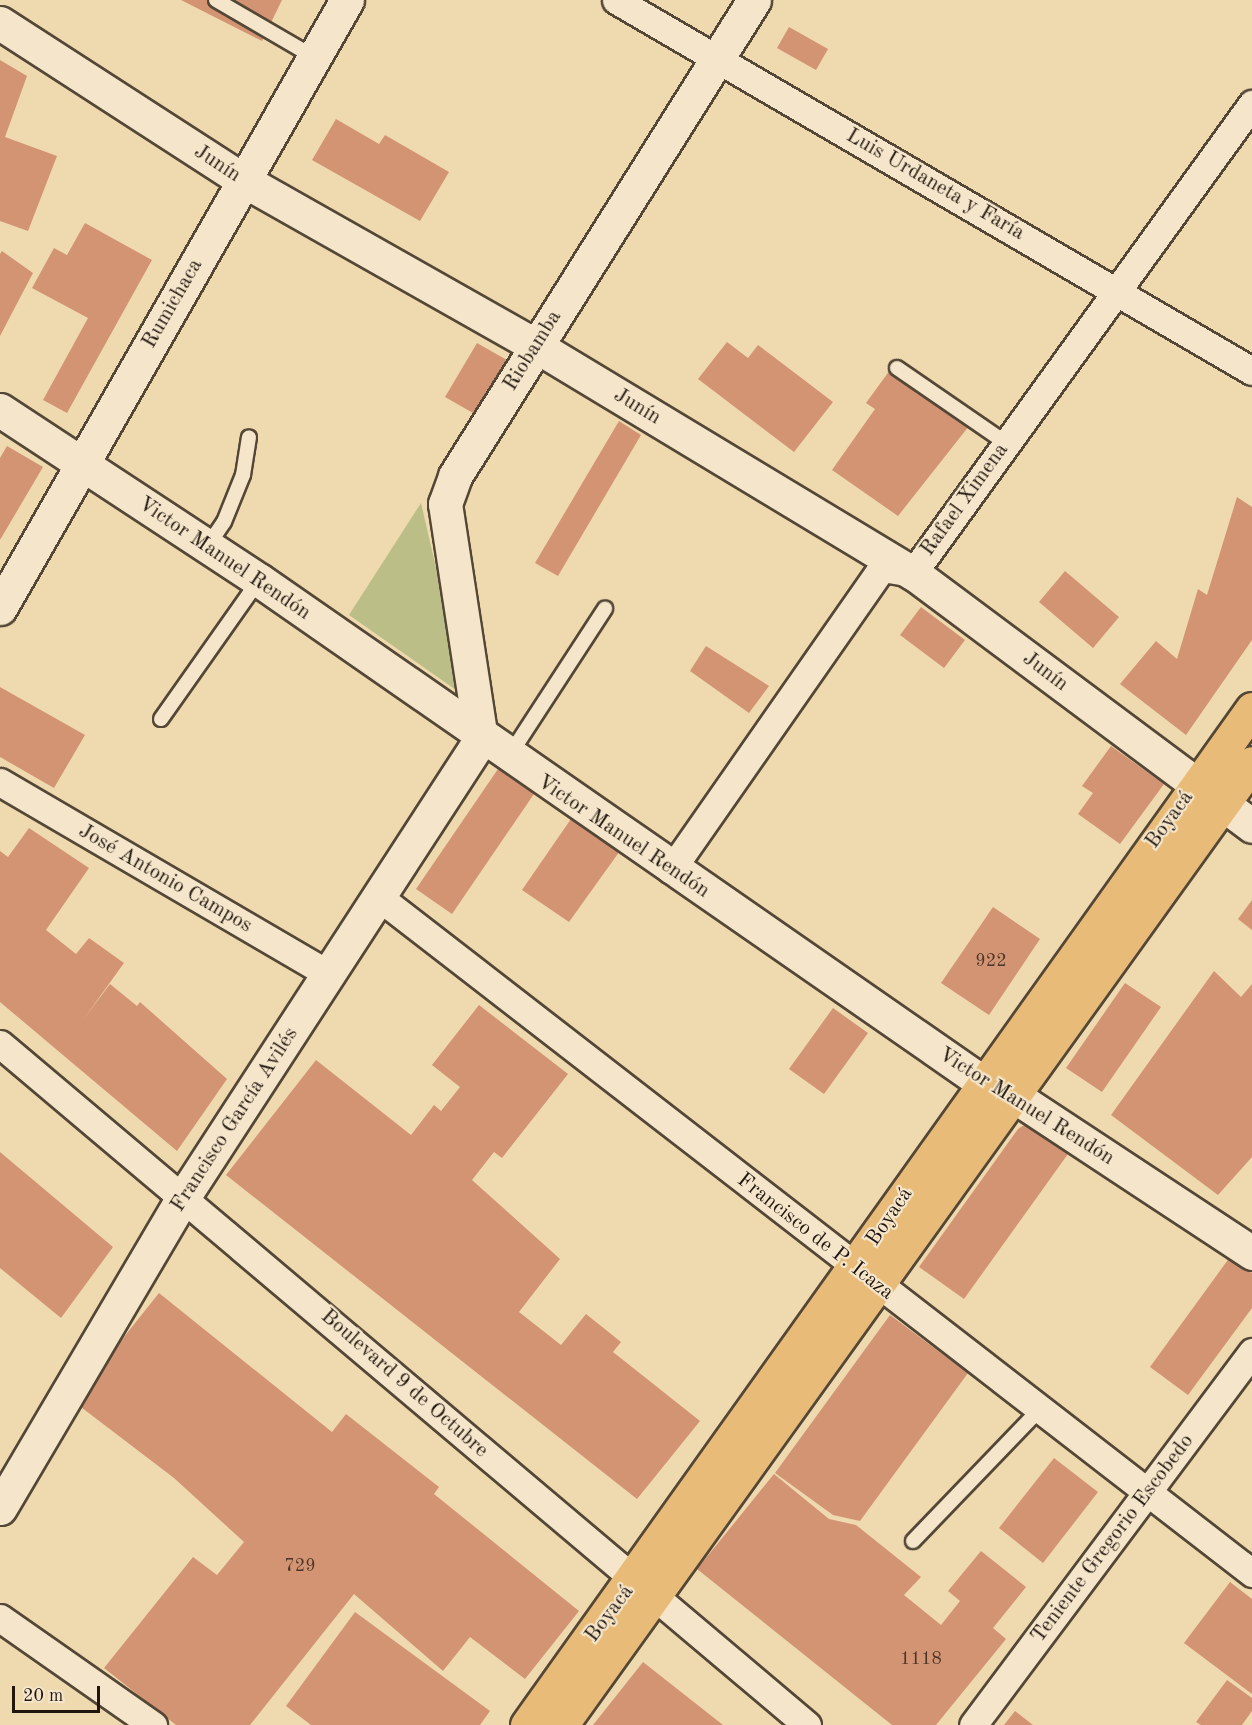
<!DOCTYPE html>
<html>
<head>
<meta charset="utf-8">
<style>
	body { margin:0 }
	#map { position:relative; width:1252px; height:1725px; overflow:hidden; background:#efd9af; font-family:"Old Standard TT",serif }
	div>[style] { position:absolute }
	[style*='--x'] { left:calc(var(--x)*1px); top:calc(var(--y)*1px); width:calc(var(--w)*1px); rotate:calc(var(--a)*1deg) }
	.green>* { inset:0; background:#bcbe88 }
	.building>* { inset:0; background:#d39474 }
	.roads { filter:drop-shadow(2px 0 #544736) drop-shadow(-2px 0 #544736) drop-shadow(0 2px #544736) drop-shadow(0 -2px #544736) }
	.lane>* { height:14px; margin:-7px; padding:0 7px; transform-origin:7px; border-radius:7px; background:#f5e6cb }
	.street>* { height:27px; margin:-13.5px; padding:0 13.5px; transform-origin:13.5px; border-radius:13.5px; background:#f5e6cb }
	.secondary>* { height:33px; margin:-16.5px; padding:0 16.5px; transform-origin:16.5px; border-radius:16.5px; background:#f5e6cb }
	.primary>* { height:33px; margin:-16.5px; padding:0 16.5px; transform-origin:16.5px; border-radius:16.5px; background:#e8bc78 }
	span { translate:-50% -50%; white-space:nowrap; text-align:center; line-height:1.15; -webkit-text-stroke:4.5px #f5e6cb; paint-order:stroke }
	.number-label { font-size:18px; color:#4d3628 }
	.number-label span { -webkit-text-stroke-width:0 }
	.street-label { font-size:21px; color:#20160e }
	.scale { position:absolute; left:12px; top:1686px; width:88px; height:27px; box-sizing:border-box; border:3px solid #20160e; border-top:0; padding-left:8px; font-size:18px; line-height:21px; white-space:nowrap; color:#20160e; -webkit-text-stroke:4px #f5e6cb; paint-order:stroke }
</style>
</head>
<body>
<div id="map">
	<div class="green">
		<i style="clip-path:polygon(421px 503px,466px 697px,349px 615px)"></i>
	</div>
	<div class="building">
		<i style="clip-path:polygon(181px 0,282px 0,262px 41px)"></i>
		<i style="clip-path:polygon(789px 27px,828px 49px,816px 70px,777px 48px)"></i>
		<i style="clip-path:polygon(0 60px,27px 76px,5px 137px,57px 156px,28px 231px,0 221px)"></i>
		<i style="clip-path:polygon(336px 119px,379px 144px,385px 135px,449px 172px,420px 221px,312px 160px)"></i>
		<i style="clip-path:polygon(85px 223px,152px 260px,67px 413px,43px 400px,88px 318px,32px 288px,54px 248px,67px 255px)"></i>
		<i style="clip-path:polygon(2px 251px,33px 273px,0 336px,0 254px)"></i>
		<i style="clip-path:polygon(727px 342px,748px 358px,758px 345px,833px 402px,794px 452px,698px 379px)"></i>
		<i style="clip-path:polygon(477px 343px,512px 363px,480px 417px,445px 397px)"></i>
		<i style="clip-path:polygon(890px 370px,969px 426px,898px 516px,832px 470px,875px 409px,866px 403px)"></i>
		<i style="clip-path:polygon(619px 421px,641px 435px,558px 576px,535px 563px)"></i>
		<i style="clip-path:polygon(7px 446px,43px 467px,0 540px,0 458px)"></i>
		<i style="clip-path:polygon(1237px 497px,1252px 507px,1252px 640px,1186px 735px,1120px 684px,1156px 641px,1177px 659px,1198px 589px,1207px 595px)"></i>
		<i style="clip-path:polygon(1065px 571px,1119px 617px,1093px 648px,1039px 602px)"></i>
		<i style="clip-path:polygon(921px 607px,965px 640px,944px 668px,900px 635px)"></i>
		<i style="clip-path:polygon(706px 646px,769px 686px,749px 713px,690px 671px)"></i>
		<i style="clip-path:polygon(0 687px,85px 735px,54px 788px,0 757px)"></i>
		<i style="clip-path:polygon(1111px 746px,1164px 784px,1120px 844px,1078px 814px,1093px 793px,1082px 786px)"></i>
		<i style="clip-path:polygon(498px 769px,534px 794px,452px 914px,416px 889px)"></i>
		<i style="clip-path:polygon(573px 816px,622px 848px,569px 922px,522px 890px)"></i>
		<i style="clip-path:polygon(29px 828px,89px 868px,46px 930px,76px 954px,89px 938px,124px 963px,83px 1020px,110px 984px,137px 1006px,140px 1002px,227px 1079px,177px 1151px,0 1002px,0 851px,8px 857px)"></i>
		<i style="clip-path:polygon(1252px 900px,1252px 930px,1238px 919px)"></i>
		<i style="clip-path:polygon(993px 907px,1040px 939px,989px 1015px,941px 983px)"></i>
		<i style="clip-path:polygon(1214px 971px,1241px 997px,1252px 984px,1252px 1157px,1218px 1195px,1111px 1115px)"></i>
		<i style="clip-path:polygon(1125px 983px,1161px 1007px,1102px 1092px,1066px 1068px)"></i>
		<i style="clip-path:polygon(479px 1005px,568px 1074px,502px 1158px,494px 1152px,472px 1180px,560px 1259px,519px 1312px,561px 1345px,586px 1314px,621px 1342px,613px 1352px,700px 1421px,637px 1499px,226px 1175px,316px 1060px,411px 1135px,434px 1105px,441px 1111px,460px 1087px,432px 1065px)"></i>
		<i style="clip-path:polygon(833px 1008px,868px 1033px,824px 1094px,789px 1069px)"></i>
		<i style="clip-path:polygon(1029px 1122px,1073px 1147px,964px 1299px,919px 1267px,1018px 1129px)"></i>
		<i style="clip-path:polygon(0 1152px,113px 1247px,61px 1318px,0 1268px)"></i>
		<i style="clip-path:polygon(1230px 1257px,1252px 1273px,1252px 1308px,1188px 1395px,1150px 1367px)"></i>
		<i style="clip-path:polygon(159px 1293px,332px 1432px,346px 1414px,439px 1487px,434px 1494px,579px 1611px,525px 1679px,470px 1637px,443px 1671px,354px 1594px,250px 1725px,176px 1725px,104px 1668px,193px 1557px,217px 1575px,244px 1542px,174px 1478px,73px 1401px)"></i>
		<i style="clip-path:polygon(890px 1315px,968px 1373px,860px 1521px,833px 1515px,775px 1473px)"></i>
		<i style="clip-path:polygon(1054px 1458px,1098px 1492px,1043px 1563px,999px 1528px)"></i>
		<i style="clip-path:polygon(774px 1474px,829px 1519px,856px 1525px,921px 1577px,904px 1595px,941px 1625px,960px 1601px,948px 1591px,981px 1551px,1026px 1587px,993px 1628px,1006px 1639px,936px 1725px,892px 1725px,697px 1569px)"></i>
		<i style="clip-path:polygon(1230px 1582px,1252px 1599px,1252px 1694px,1184px 1643px)"></i>
		<i style="clip-path:polygon(355px 1612px,490px 1711px,480px 1725px,311px 1725px,286px 1706px)"></i>
		<i style="clip-path:polygon(643px 1662px,723px 1725px,593px 1725px)"></i>
		<i style="clip-path:polygon(1227px 1680px,1252px 1698px,1252px 1711px,1242px 1725px,1201px 1725px,1196px 1722px)"></i>
		<i style="clip-path:polygon(1015px 1711px,1033px 1725px,1004px 1725px)"></i>
	</div>
	<div class="roads">
		<div class="lane">
			<i style="--x:216;--y:0;--w:113;--a:30.2"></i>
			<i style="--x:897;--y:368;--w:132;--a:34.5"></i>
			<i style="--x:207;--y:547;--w:30;--a:-56"></i>
			<i style="--x:224;--y:522;--w:51;--a:-68"></i>
			<i style="--x:243;--y:475;--w:38;--a:-81"></i>
			<i style="--x:161;--y:719;--w:170;--a:-54.8"></i>
			<i style="--x:509;--y:756;--w:176;--a:-56.9"></i>
			<i style="--x:913;--y:1541;--w:183;--a:-46.1"></i>
		</div>
		<div class="street">
			<i style="--x:616;--y:0;--w:736;--a:30.26"></i>
			<i style="--x:0;--y:782;--w:382;--a:30.3"></i>
			<i style="--x:671;--y:870;--w:368;--a:-55.1"></i>
			<i style="--x:882;--y:568;--w:31;--a:9"></i>
			<i style="--x:913;--y:573;--w:579;--a:-54.14"></i>
			<i style="--x:380;--y:898;--w:1103;--a:37.74"></i>
			<i style="--x:0;--y:1044;--w:1056;--a:40.16"></i>
			<i style="--x:0;--y:1618;--w:187;--a:35"></i>
			<i style="--x:973;--y:1725;--w:466;--a:-53.2"></i>
		</div>
		<div class="secondary">
			<i style="--x:0;--y:23;--w:289;--a:32.9"></i>
			<i style="--x:243;--y:180;--w:337;--a:29.5"></i>
			<i style="--x:536;--y:346;--w:440;--a:31.1"></i>
			<i style="--x:913;--y:573;--w:423;--a:36.7"></i>
			<i style="--x:0;--y:410;--w:310;--a:33.3"></i>
			<i style="--x:259;--y:580;--w:880;--a:34.77"></i>
			<i style="--x:982;--y:1082;--w:31;--a:22"></i>
			<i style="--x:1011;--y:1094;--w:289;--a:33.4"></i>
			<i style="--x:0;--y:608;--w:700;--a:-60.29"></i>
			<i style="--x:0;--y:1508;--w:362;--a:-59.5"></i>
			<i style="--x:184;--y:1196;--w:545;--a:-56.98"></i>
			<i style="--x:481;--y:739;--w:238;--a:-98.7"></i>
			<i style="--x:445;--y:504;--w:30;--a:-70"></i>
			<i style="--x:455;--y:476;--w:562;--a:-57.86"></i>
		</div>
		<div class="primary">
			<i style="--x:527;--y:1725;--w:1248;--a:-54.49"></i>
			<i style="--x:561;--y:1725;--w:1184;--a:-54.31"></i>
		</div>
	</div>
	<div class="number-label">
		<span style="left:991px;top:961px">922</span>
		<span style="left:300px;top:1566px">729</span>
		<span style="left:921px;top:1659px">1118</span>
	</div>
	<div class="street-label">
		<span style="left:217px;top:164px;rotate:33deg">Junín</span>
		<span style="left:935px;top:185px;rotate:30deg">Luis Urdaneta y Faría</span>
		<span style="left:173px;top:304px;rotate:-60deg">Rumichaca</span>
		<span style="left:533px;top:351px;rotate:-58deg">Riobamba</span>
		<span style="left:637px;top:407px;rotate:31deg">Junín</span>
		<span style="left:965px;top:500px;rotate:-54deg">Rafael Ximena</span>
		<span style="left:224px;top:559px;rotate:34deg">Victor Manuel Rendón</span>
		<span style="left:1045px;top:672px;rotate:37deg">Junín</span>
		<span style="left:1170px;top:820px;rotate:-54deg">Boyacá</span>
		<span style="left:623px;top:837px;rotate:34deg">Victor Manuel Rendón</span>
		<span style="left:165px;top:879px;rotate:30deg">José Antonio Campos</span>
		<span style="left:1026px;top:1107px;rotate:32deg">Victor Manuel Rendón</span>
		<span style="left:235px;top:1120px;rotate:-57deg">Francisco García Avilés</span>
		<span style="left:890px;top:1217px;rotate:-56deg">Boyacá</span>
		<span style="left:815px;top:1237px;rotate:38deg">Francisco de P. Icaza</span>
		<span style="left:404px;top:1384px;rotate:41deg">Boulevard 9 de Octubre</span>
		<span style="left:1113px;top:1539px;rotate:-53deg">Teniente Gregorio Escobedo</span>
		<span style="left:610px;top:1614px;rotate:-53deg">Boyacá</span>
	</div>
	<div class="scale">20 m</div>
</div>
</body>
</html>
